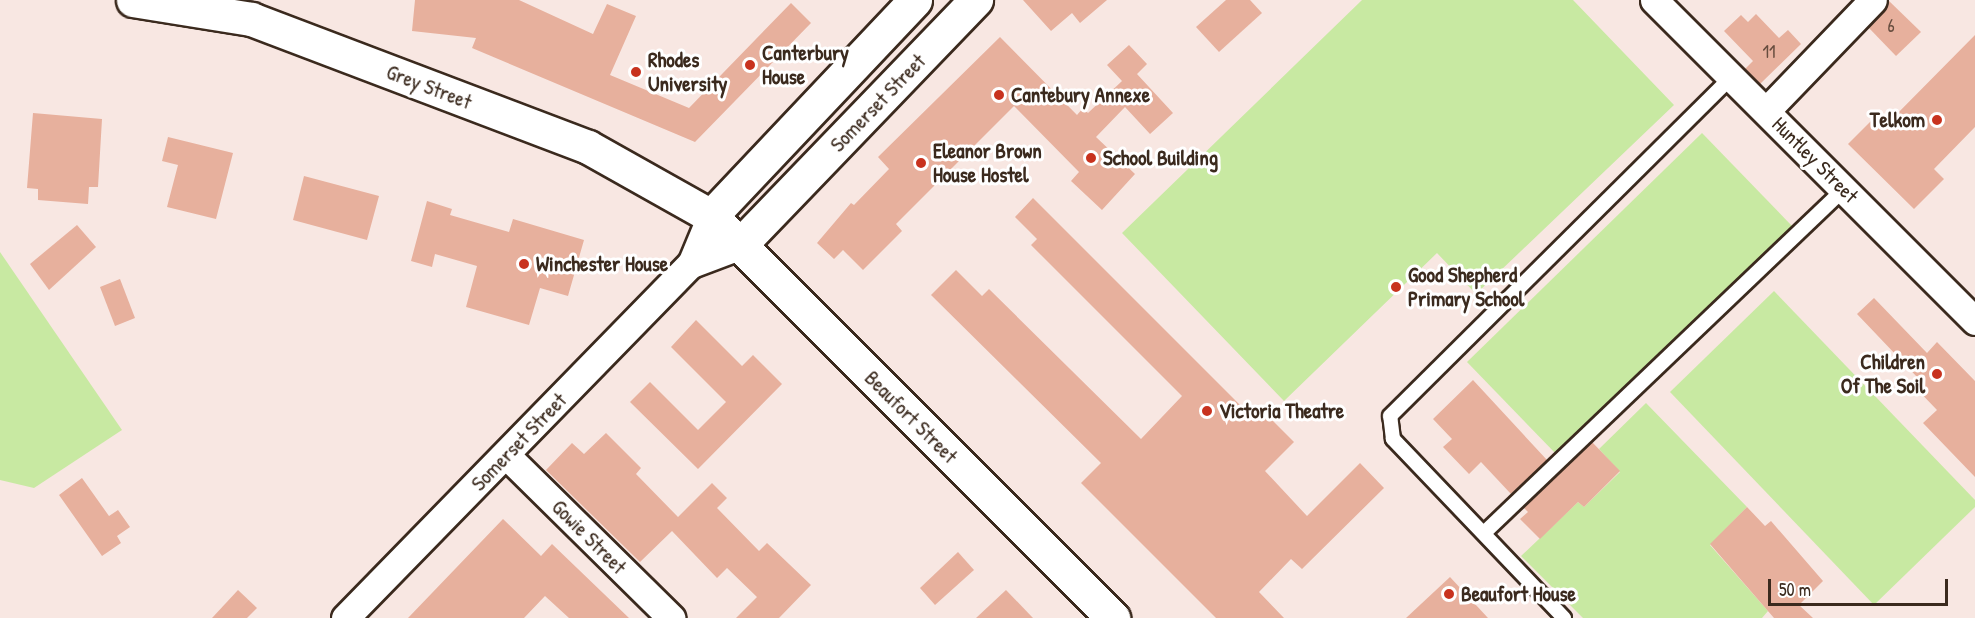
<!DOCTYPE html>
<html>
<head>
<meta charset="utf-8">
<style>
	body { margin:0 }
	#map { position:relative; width:1975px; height:618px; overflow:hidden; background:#f8e7e2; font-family:"Patrick Hand",sans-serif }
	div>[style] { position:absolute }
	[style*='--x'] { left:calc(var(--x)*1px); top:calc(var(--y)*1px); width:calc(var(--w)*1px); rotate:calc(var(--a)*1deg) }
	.green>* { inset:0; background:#c8e9a2 }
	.building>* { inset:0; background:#e7b09d }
	.roads { filter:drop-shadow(2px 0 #3b2a1e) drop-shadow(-2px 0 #3b2a1e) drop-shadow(0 2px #3b2a1e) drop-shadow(0 -2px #3b2a1e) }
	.lane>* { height:14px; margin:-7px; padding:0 7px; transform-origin:7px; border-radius:7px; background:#fff }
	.street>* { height:27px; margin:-13.5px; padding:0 13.5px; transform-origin:13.5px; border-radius:13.5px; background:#fff }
	.secondary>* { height:33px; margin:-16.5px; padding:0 16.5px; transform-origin:16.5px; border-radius:16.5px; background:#fff }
	.dots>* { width:16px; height:16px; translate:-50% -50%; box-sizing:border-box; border:3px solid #fff; border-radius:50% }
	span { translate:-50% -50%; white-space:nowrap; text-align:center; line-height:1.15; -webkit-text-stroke:6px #fff; paint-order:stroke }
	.number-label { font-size:18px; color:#664c3e }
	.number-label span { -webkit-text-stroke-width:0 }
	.poi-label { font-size:21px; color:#3b2a1e; font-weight:700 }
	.left { translate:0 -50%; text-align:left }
	.right { translate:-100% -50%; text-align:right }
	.street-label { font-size:21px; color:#3b2a1e }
	.scale { position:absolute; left:1768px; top:579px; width:180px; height:27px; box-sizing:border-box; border:3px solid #3b2a1e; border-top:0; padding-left:8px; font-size:18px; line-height:21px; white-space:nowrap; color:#3b2a1e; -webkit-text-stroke:4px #fff; paint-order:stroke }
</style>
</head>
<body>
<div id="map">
	<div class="green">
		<i style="clip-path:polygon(1362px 0,1573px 0,1674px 105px,1476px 294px,1437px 253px,1284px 401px,1122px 233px)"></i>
		<i style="clip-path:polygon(1702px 133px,1792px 226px,1557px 455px,1467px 362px)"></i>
		<i style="clip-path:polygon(0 252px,122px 430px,34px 488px,0 480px)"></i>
		<i style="clip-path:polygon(1774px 291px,1975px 500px,1975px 507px,1874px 605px,1670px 392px)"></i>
		<i style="clip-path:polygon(1646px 403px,1747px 507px,1710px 545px,1768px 611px,1762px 618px,1583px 618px,1521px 556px,1578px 502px,1584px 507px,1620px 472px,1599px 449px)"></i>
	</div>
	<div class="building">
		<i style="clip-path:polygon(415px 0,519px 0,593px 34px,607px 4px,636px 16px,610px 75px,689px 108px,791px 3px,811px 23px,695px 142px,472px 48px,476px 38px,412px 31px)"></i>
		<i style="clip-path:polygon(1023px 0,1107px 0,1080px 23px,1072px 13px,1051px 31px)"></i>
		<i style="clip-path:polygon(1226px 0,1250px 0,1262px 13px,1219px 52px,1196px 27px)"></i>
		<i style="clip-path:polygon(1888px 0,1921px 32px,1896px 56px,1868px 27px)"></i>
		<i style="clip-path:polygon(1756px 14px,1779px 38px,1788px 30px,1801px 44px,1760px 84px,1745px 69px,1753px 61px,1724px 31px,1741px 15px,1748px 22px)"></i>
		<i style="clip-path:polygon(1975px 35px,1975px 127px,1934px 169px,1944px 179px,1914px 209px,1848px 144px,1878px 114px,1888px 123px)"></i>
		<i style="clip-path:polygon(1000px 37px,1077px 115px,1083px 108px,1088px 113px,1122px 81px,1107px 65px,1129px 45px,1147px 64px,1137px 74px,1173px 113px,1150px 134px,1125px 107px,1096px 137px,1135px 174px,1102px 210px,1071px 181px,1079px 172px,1014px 106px,896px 224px,902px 231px,863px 270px,843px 250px,834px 259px,817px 243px,851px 203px,854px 205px,889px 169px,878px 157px)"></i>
		<i style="clip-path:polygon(33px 113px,102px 119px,98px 187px,89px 187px,88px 204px,38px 200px,38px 189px,27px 188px)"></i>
		<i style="clip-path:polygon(168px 137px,233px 153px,216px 219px,167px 207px,178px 165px,162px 161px)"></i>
		<i style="clip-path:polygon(304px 176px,379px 196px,367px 240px,293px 220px)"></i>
		<i style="clip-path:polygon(1033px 198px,1250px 415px,1259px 407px,1294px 442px,1265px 471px,1307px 516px,1360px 463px,1384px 488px,1302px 569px,1291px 559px,1259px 592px,1284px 618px,1216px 618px,1081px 483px,1101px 463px,931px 295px,956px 270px,982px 296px,989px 289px,1141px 439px,1182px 396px,1031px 245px,1037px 239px,1015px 217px)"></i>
		<i style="clip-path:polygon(427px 201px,452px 209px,450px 215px,509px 232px,513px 219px,584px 240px,568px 296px,540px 288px,529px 325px,466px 307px,477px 266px,435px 254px,432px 267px,411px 261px)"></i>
		<i style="clip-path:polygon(77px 225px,96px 247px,49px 290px,30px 264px)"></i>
		<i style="clip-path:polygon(120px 279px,135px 318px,115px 326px,100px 287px)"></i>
		<i style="clip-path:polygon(1874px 298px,1927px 353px,1937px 342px,1975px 381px,1975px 477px,1923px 423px,1937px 410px,1911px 383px,1917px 377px,1857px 314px)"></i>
		<i style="clip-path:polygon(696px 320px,742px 366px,753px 355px,782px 384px,698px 469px,630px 402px,650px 382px,698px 430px,726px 402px,671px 347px)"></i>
		<i style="clip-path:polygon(1473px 380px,1547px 460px,1511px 494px,1481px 462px,1469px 474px,1443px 447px,1452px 439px,1433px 419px)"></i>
		<i style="clip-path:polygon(606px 433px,641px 468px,636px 474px,678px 517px,712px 483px,727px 498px,717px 508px,759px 551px,767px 543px,811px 585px,779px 618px,736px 618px,757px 597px,727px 568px,717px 578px,672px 531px,640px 562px,546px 470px,572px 443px,584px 454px)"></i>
		<i style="clip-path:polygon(1592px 442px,1620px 471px,1584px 507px,1578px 502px,1540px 539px,1520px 519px,1528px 512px,1524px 508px)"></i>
		<i style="clip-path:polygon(82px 478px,109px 516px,118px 510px,130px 527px,117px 536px,121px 543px,102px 556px,59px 495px)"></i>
		<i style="clip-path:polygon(1747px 507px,1765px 526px,1771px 521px,1823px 581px,1799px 605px,1813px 618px,1774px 618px,1710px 544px)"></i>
		<i style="clip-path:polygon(503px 519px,541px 556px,552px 544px,629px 618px,569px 618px,545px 596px,524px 618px,408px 618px)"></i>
		<i style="clip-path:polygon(958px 552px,974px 570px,935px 605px,920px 588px)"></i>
		<i style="clip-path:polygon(1450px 577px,1488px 618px,1406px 618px)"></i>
		<i style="clip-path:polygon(238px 590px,257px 608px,247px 618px,212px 618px)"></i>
		<i style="clip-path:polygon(1006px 590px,1033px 618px,976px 618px)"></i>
	</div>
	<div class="roads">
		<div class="lane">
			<i style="--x:1484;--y:533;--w:498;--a:-43.7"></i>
			<i style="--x:1564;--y:618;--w:248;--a:-133.7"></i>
			<i style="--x:1393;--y:439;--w:23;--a:-97"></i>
			<i style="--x:1390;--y:416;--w:482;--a:-44.8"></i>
		</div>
		<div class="street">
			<i style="--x:1654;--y:0;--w:454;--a:45"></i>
			<i style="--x:1766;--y:111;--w:154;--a:-46.1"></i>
			<i style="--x:691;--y:264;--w:51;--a:-20.6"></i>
			<i style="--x:507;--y:456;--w:231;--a:44.6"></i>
			<i style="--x:345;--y:618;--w:495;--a:-45.7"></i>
			<i style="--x:691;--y:264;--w:52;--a:-67.4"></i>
		</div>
		<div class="secondary">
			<i style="--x:133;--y:0;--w:120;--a:9.1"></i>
			<i style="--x:251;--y:19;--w:360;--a:20.8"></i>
			<i style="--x:588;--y:147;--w:141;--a:29.3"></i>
			<i style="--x:711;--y:216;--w:569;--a:45"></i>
			<i style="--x:711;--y:216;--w:297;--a:-46.6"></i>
			<i style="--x:739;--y:246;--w:342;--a:-46.1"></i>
		</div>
	</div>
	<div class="dots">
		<i style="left:750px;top:65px;background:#c8321e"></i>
		<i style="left:636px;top:72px;background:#c8321e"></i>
		<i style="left:999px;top:95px;background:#c8321e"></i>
		<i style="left:1937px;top:120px;background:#c8321e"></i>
		<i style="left:1091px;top:158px;background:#c8321e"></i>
		<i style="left:921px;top:163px;background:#c8321e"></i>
		<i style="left:524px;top:264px;background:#c8321e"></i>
		<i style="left:1396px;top:287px;background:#c8321e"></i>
		<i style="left:1937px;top:374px;background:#c8321e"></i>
		<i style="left:1207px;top:411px;background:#c8321e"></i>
		<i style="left:1449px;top:594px;background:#c8321e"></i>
	</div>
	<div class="number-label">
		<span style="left:1891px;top:26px">6</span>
		<span style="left:1769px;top:52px">11</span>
	</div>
	<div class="poi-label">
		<span class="left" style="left:762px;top:65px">Canterbury<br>House</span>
		<span class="left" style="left:648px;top:72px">Rhodes<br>University</span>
		<span class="left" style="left:1011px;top:95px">Cantebury Annexe</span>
		<span class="right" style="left:1925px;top:120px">Telkom</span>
		<span class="left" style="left:933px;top:163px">Eleanor Brown<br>House Hostel</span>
		<span class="left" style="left:1103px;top:158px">School Building</span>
		<span class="left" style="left:536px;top:264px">Winchester House</span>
		<span class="left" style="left:1408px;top:287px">Good Shepherd<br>Primary School</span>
		<span class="right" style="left:1925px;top:374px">Children<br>Of The Soil</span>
		<span class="left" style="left:1219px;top:411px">Victoria Theatre</span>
		<span class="left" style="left:1461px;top:594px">Beaufort House</span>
	</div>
	<div class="street-label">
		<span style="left:429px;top:87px;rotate:21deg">Grey Street</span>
		<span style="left:878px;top:103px;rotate:-46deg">Somerset Street</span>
		<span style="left:1815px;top:160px;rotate:45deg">Huntley Street</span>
		<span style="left:911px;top:417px;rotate:45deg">Beaufort Street</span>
		<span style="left:519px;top:442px;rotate:-46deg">Somerset Street</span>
		<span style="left:589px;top:537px;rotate:45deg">Gowie Street</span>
	</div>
	<div class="scale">50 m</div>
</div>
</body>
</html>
